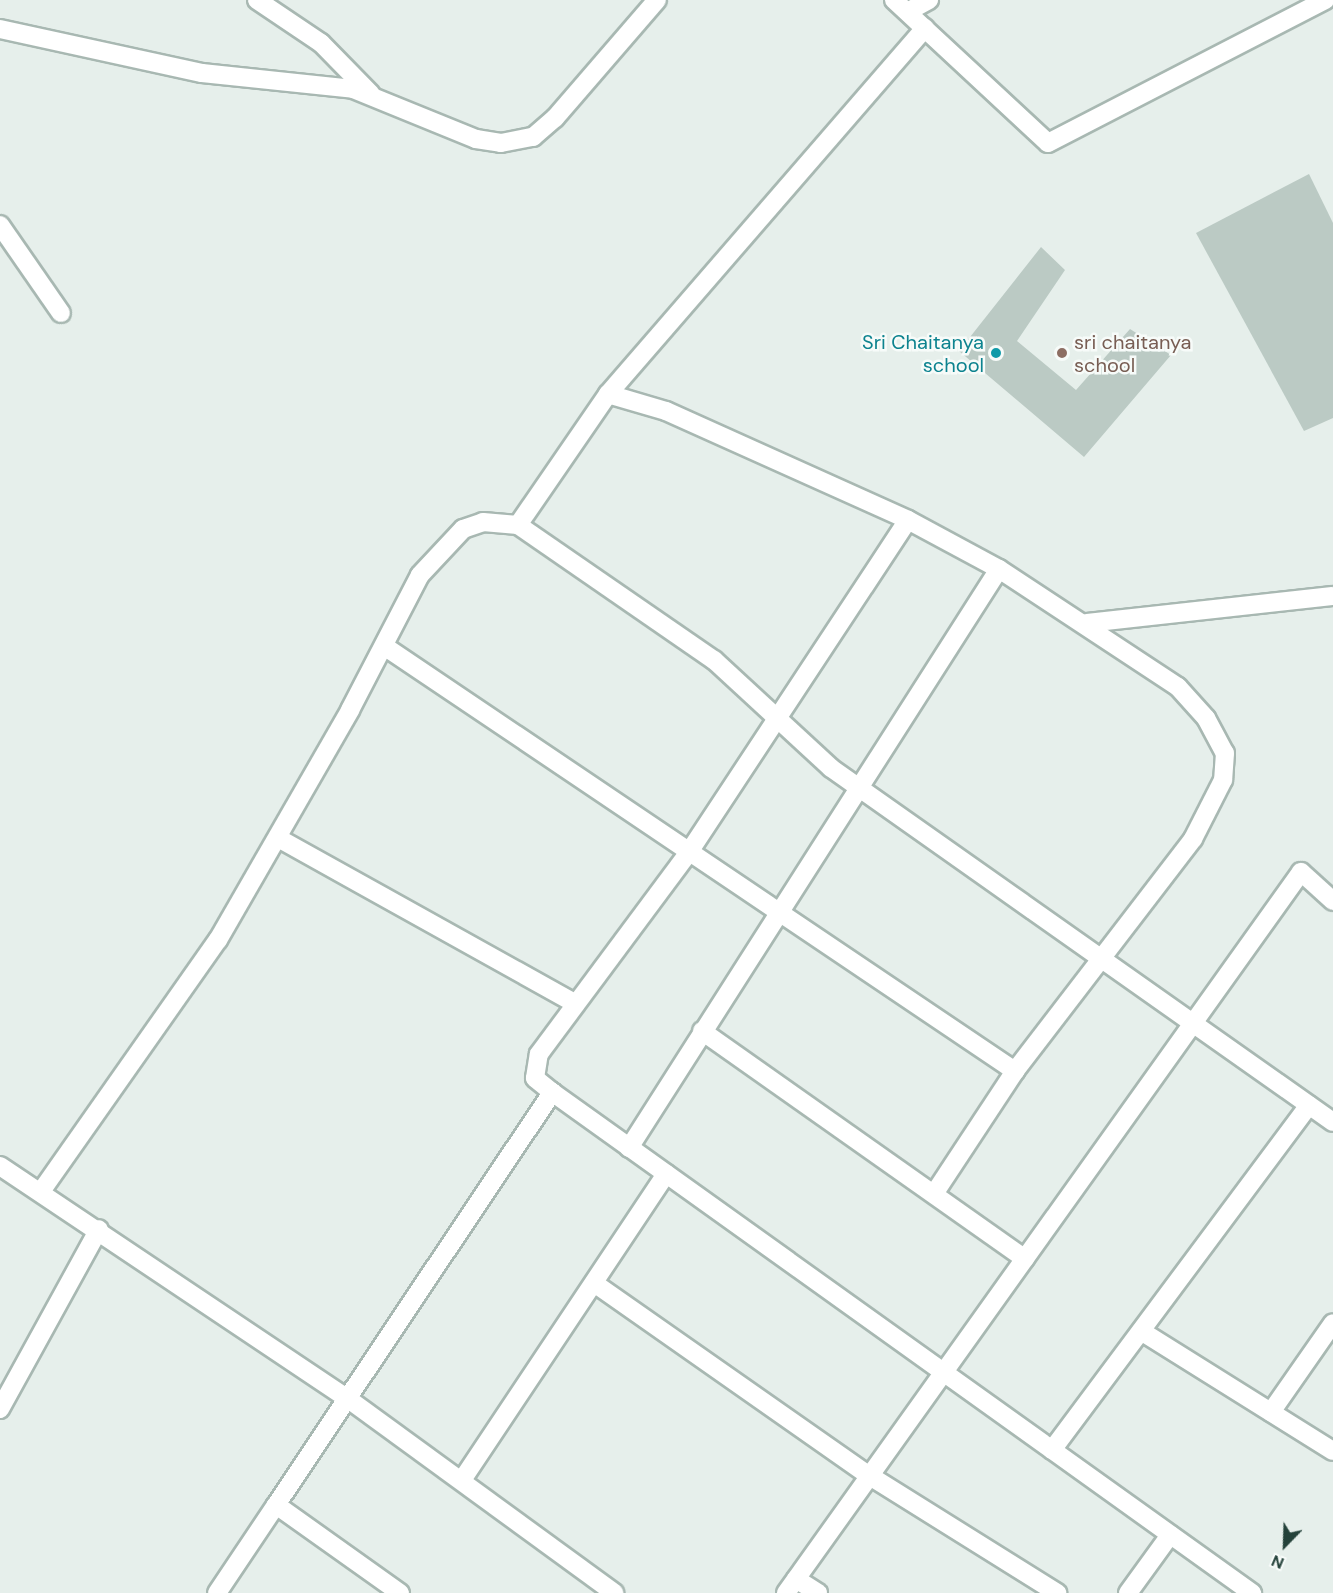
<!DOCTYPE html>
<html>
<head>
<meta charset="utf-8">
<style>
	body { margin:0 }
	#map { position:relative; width:1333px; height:1593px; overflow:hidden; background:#e6efeb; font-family:"DM Sans",sans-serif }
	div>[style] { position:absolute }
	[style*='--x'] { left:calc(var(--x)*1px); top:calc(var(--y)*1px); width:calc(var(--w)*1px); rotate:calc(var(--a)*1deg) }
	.building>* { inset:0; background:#bbcac4 }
	.roads { filter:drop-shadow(2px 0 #a8b8b2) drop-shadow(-2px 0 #a8b8b2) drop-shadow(0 2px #a8b8b2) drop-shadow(0 -2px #a8b8b2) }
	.minor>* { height:18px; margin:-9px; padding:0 9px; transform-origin:9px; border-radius:9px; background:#fff }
	.dots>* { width:16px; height:16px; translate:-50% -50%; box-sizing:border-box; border:3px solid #f7fbf9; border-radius:50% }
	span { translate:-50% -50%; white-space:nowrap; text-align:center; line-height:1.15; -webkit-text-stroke:5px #f7fbf9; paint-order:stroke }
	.culture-label { font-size:20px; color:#0d838f }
	.right { translate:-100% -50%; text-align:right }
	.education-label { font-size:20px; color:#785e54 }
	.left { translate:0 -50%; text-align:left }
	.north { position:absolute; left:1255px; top:1515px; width:60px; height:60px; -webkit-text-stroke:4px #f7fbf9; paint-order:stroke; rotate:203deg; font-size:16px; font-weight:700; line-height:24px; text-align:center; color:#24423a }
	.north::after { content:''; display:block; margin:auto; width:21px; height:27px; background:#24423a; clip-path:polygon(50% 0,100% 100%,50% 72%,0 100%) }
</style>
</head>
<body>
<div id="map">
	<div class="building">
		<i style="clip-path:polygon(1309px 174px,1333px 223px,1333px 418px,1304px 431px,1196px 233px)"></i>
		<i style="clip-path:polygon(1041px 247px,1065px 270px,1017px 341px,1076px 390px,1130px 329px,1171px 355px,1084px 457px,959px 351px)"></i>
	</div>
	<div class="roads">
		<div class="minor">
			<i style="--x:257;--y:0;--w:77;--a:33.9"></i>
			<i style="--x:321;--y:43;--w:71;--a:45.6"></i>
			<i style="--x:894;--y:0;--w:210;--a:42.9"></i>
			<i style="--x:1048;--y:143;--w:312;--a:-27.3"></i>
			<i style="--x:909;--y:11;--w:23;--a:-29"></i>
			<i style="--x:0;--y:29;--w:207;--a:12.3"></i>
			<i style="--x:202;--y:73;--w:152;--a:6"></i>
			<i style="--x:353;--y:89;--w:133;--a:22.1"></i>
			<i style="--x:476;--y:139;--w:25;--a:9"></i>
			<i style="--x:501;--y:143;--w:33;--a:-11"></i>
			<i style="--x:533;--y:137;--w:29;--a:-41"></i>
			<i style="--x:555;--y:118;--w:156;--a:-49.2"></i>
			<i style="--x:0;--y:225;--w:107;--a:55.3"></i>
			<i style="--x:608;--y:394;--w:60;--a:16.3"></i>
			<i style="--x:666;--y:411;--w:265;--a:24.2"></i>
			<i style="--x:908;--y:520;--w:103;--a:28.3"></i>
			<i style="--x:999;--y:569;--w:214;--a:33.4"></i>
			<i style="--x:1178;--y:687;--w:42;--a:47.9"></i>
			<i style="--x:1206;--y:718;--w:40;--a:62"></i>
			<i style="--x:1225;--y:753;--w:27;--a:94"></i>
			<i style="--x:1223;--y:780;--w:66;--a:117"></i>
			<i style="--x:1193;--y:839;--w:292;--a:127.5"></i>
			<i style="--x:1015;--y:1071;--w:147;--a:123.4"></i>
			<i style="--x:518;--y:525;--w:238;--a:34.6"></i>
			<i style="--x:714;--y:660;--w:159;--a:42.7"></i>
			<i style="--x:831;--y:768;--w:614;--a:35.19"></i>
			<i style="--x:1087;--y:623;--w:247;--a:-6.3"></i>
			<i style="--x:384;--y:646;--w:761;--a:33.96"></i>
			<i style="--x:278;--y:838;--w:340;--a:29.1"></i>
			<i style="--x:702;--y:1031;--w:395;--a:35.2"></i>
			<i style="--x:552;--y:1092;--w:22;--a:-141"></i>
			<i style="--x:535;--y:1078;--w:24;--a:-81"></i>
			<i style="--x:539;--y:1054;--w:255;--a:-53.4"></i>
			<i style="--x:691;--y:849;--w:394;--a:-56.6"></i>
			<i style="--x:629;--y:1148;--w:687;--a:-57.42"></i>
			<i style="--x:0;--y:1166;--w:417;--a:33.8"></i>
			<i style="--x:347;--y:1398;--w:331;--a:36.1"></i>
			<i style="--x:42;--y:1190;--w:306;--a:-54.9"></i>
			<i style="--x:218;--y:940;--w:265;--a:-60.1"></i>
			<i style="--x:350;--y:710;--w:152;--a:-62.6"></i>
			<i style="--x:420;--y:575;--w:63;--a:-46.9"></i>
			<i style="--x:463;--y:529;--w:21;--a:-19"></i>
			<i style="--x:483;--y:522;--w:35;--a:5"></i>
			<i style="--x:518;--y:525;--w:159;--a:-55.5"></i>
			<i style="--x:608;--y:394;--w:484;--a:-49.1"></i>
			<i style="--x:594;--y:1283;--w:337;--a:35"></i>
			<i style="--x:870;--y:1476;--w:221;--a:32"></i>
			<i style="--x:1141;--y:1331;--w:226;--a:32"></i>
			<i style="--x:0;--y:1409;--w:205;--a:-61.2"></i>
			<i style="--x:1271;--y:1412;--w:108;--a:-55.1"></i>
			<i style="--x:1052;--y:1450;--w:430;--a:-53.3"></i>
			<i style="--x:462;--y:1480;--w:368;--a:-56.3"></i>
			<i style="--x:796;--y:1579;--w:26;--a:32"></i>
			<i style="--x:217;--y:1593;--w:106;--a:-56.2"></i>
			<i style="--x:400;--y:1593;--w:152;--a:-144.6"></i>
			<i style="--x:276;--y:1505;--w:497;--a:-56.2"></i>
			<i style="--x:552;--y:1092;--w:861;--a:35.59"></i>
			<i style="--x:786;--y:1593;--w:886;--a:-54.46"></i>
			<i style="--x:1301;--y:872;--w:43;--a:42.2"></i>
			<i style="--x:1128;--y:1593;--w:72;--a:-54.1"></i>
		</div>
	</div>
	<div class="dots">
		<i style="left:996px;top:353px;background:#0f9aa8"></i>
		<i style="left:1062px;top:353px;background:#8d6e63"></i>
	</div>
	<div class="culture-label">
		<span class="right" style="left:984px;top:354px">Sri Chaitanya<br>school</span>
	</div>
	<div class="education-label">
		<span class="left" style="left:1074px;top:354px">sri chaitanya<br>school</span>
	</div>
	<div class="north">N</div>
</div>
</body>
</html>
